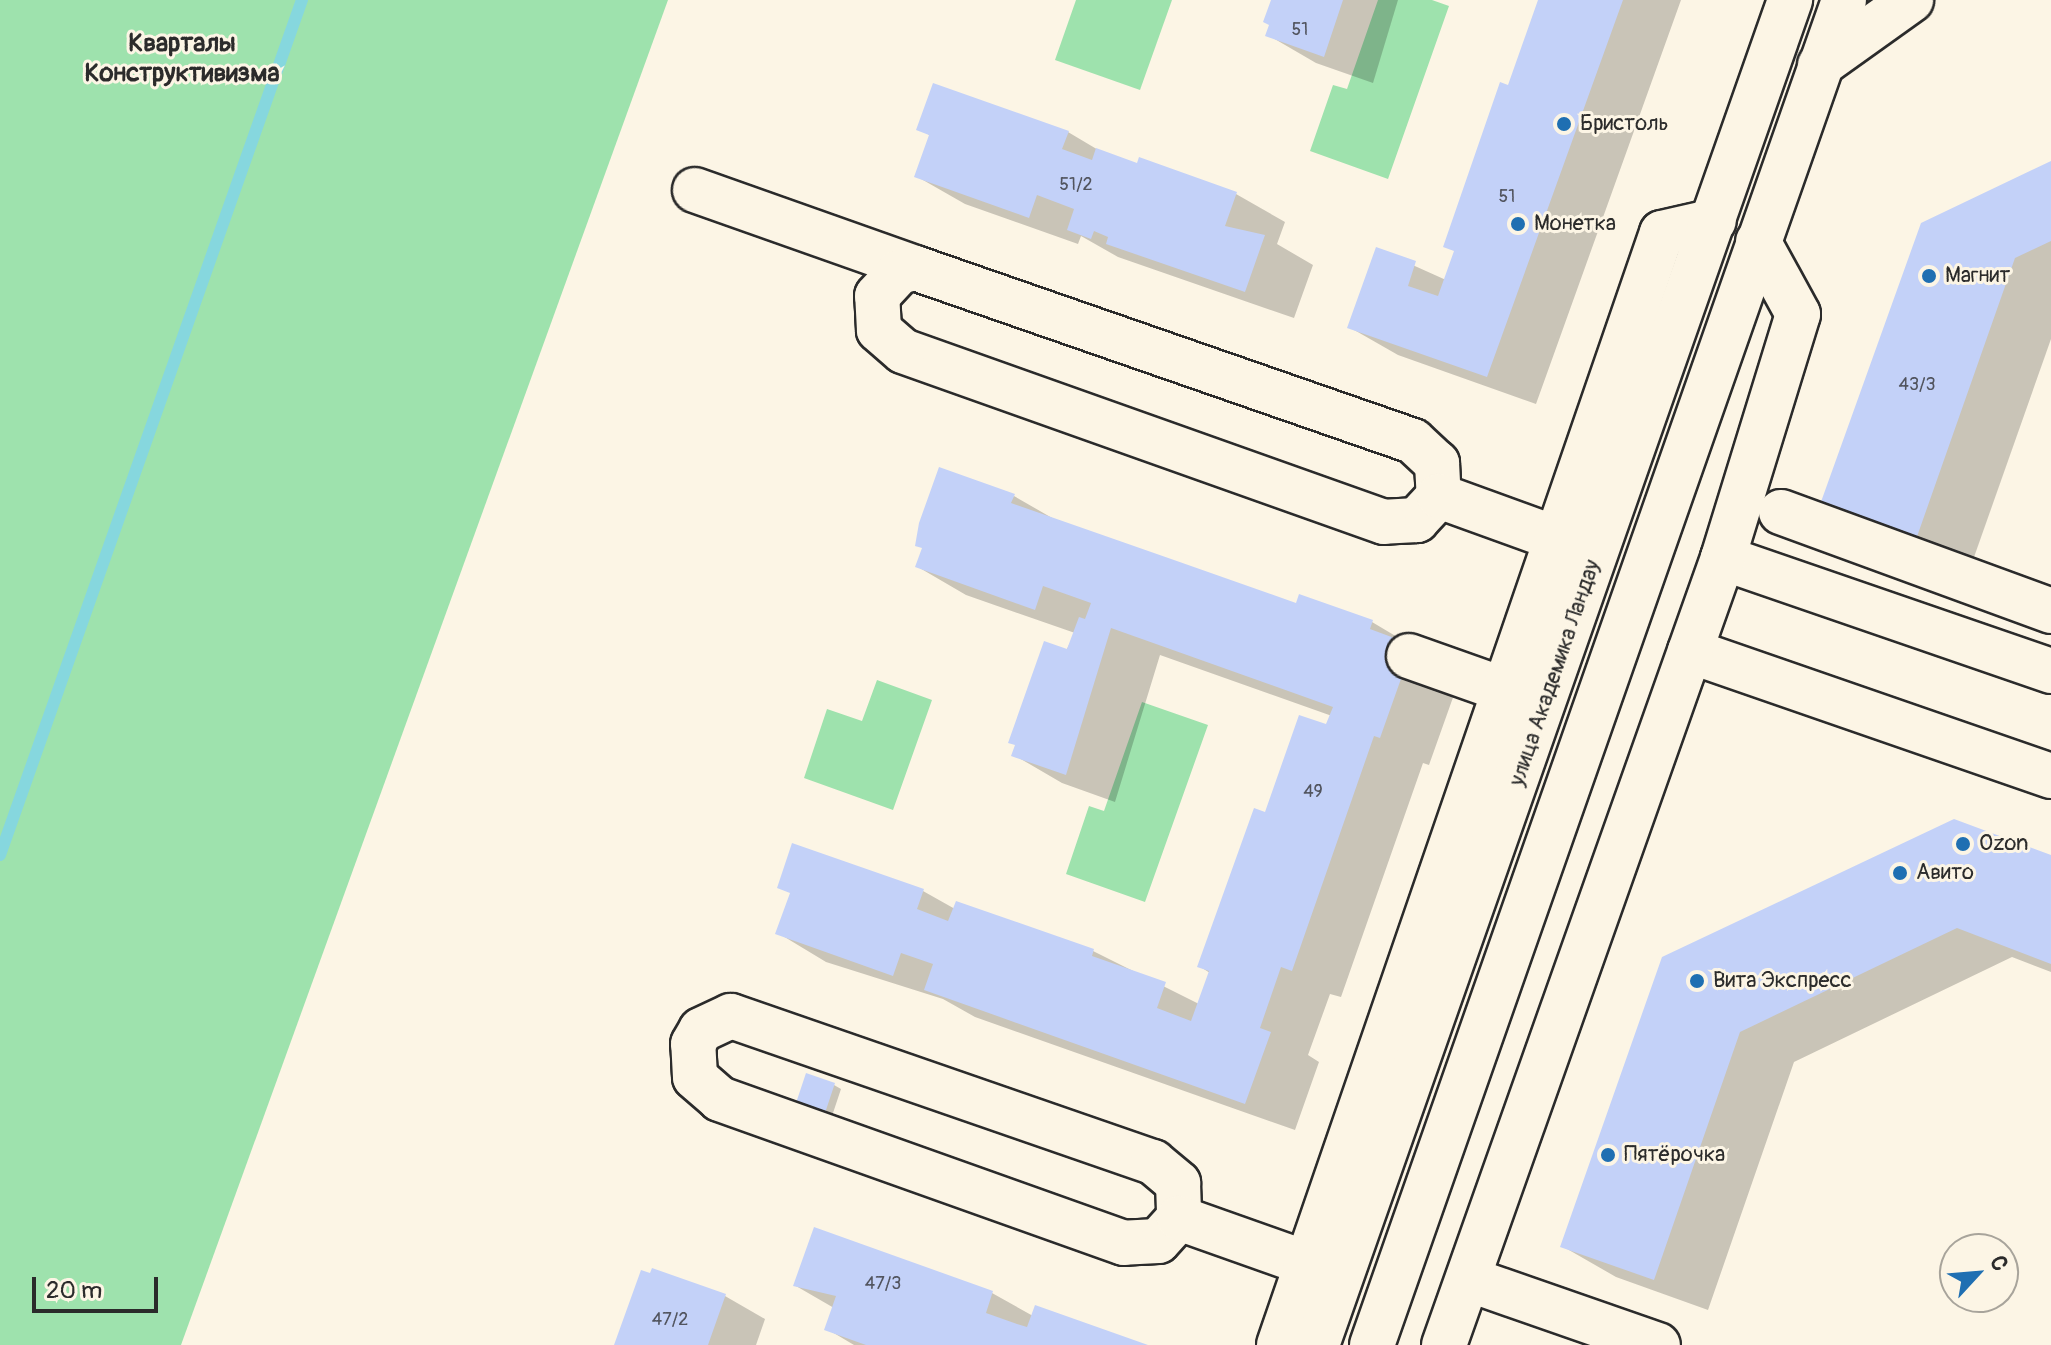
<!DOCTYPE html>
<html>
<head>
<meta charset="utf-8">
<style>
	body { margin:0 }
	#map { position:relative; width:2051px; height:1345px; overflow:hidden; background:#fcf5e5; font-family:Pangolin,sans-serif }
	div>[style] { position:absolute }
	[style*='--x'] { left:calc(var(--x)*1px); top:calc(var(--y)*1px); width:calc(var(--w)*1px); rotate:calc(var(--a)*1deg) }
	.green>* { inset:0; background:#9ee2ad }
	.shadow>* { inset:0; background:#0003 }
	.stream>* { height:12px; margin:-6px; padding:0 6px; transform-origin:6px; border-radius:6px; background:#86d7de }
	.building>* { inset:0; background:#c3d1f8 }
	.roads { filter:drop-shadow(2px 0 #2b2b2b) drop-shadow(-2px 0 #2b2b2b) drop-shadow(0 2px #2b2b2b) drop-shadow(0 -2px #2b2b2b) }
	.minor>* { height:44px; margin:-22px; padding:0 22px; transform-origin:22px; border-radius:22px; background:#fcf5e5 }
	.dots>* { width:22px; height:22px; translate:-50% -50%; box-sizing:border-box; border:4px solid #fcf5e5; border-radius:50% }
	span { translate:-50% -50%; white-space:nowrap; text-align:center; line-height:1.15; -webkit-text-stroke:6px #fcf5e5; paint-order:stroke }
	.number-label { font-size:18px; color:#51545e }
	.number-label span { -webkit-text-stroke-width:0 }
	.poi-label { font-size:22px; color:#2b2b2b }
	.left { translate:0 -50%; text-align:left }
	.street-label { font-size:22px; color:#2b2b2b }
	.quarter-label { font-size:26px; color:#2b2b2b; font-weight:700 }
	.north { position:absolute; left:1939px; top:1233px; width:80px; height:80px; box-sizing:border-box; background:#fcf5e5; border:2px solid #a8a49b; border-radius:50%; rotate:64deg; font-size:22px; font-weight:700; line-height:32px; text-align:center; color:#2b2b2b }
	.north::after { content:''; display:block; margin:auto; width:28px; height:36px; background:#1f6fb2; clip-path:polygon(50% 0,100% 100%,50% 72%,0 100%) }
	.scale { position:absolute; left:32px; top:1277px; width:126px; height:36px; box-sizing:border-box; border:4px solid #2b2b2b; border-top:0; padding-left:10px; font-size:24px; line-height:28px; white-space:nowrap; color:#2b2b2b; -webkit-text-stroke:6px #fcf5e5; paint-order:stroke }
</style>
</head>
<body>
<div id="map">
	<div class="green">
		<i style="clip-path:polygon(0 0,668px 0,181px 1345px,0 1345px)"></i>
		<i style="clip-path:polygon(1076px 0,1172px 0,1140px 90px,1055px 60px)"></i>
		<i style="clip-path:polygon(1378px 0,1432px 0,1449px 6px,1388px 179px,1310px 151px,1333px 85px,1347px 89px)"></i>
		<i style="clip-path:polygon(877px 680px,932px 700px,893px 810px,804px 778px,827px 709px,862px 721px)"></i>
		<i style="clip-path:polygon(1142px 702px,1208px 725px,1145px 902px,1066px 874px,1089px 806px,1104px 811px)"></i>
	</div>
	<div class="shadow">
		<i style="clip-path:polygon(1273px 0,1398px 0,1373px 83px,1316px 63px,1268px 35px)"></i>
		<i style="clip-path:polygon(1540px 0,1681px 0,1536px 404px,1398px 355px,1349px 327px,1377px 249px,1446px 280px)"></i>
		<i style="clip-path:polygon(919px 129px,1068px 132px,1105px 154px,1138px 166px,1140px 160px,1236px 194px,1285px 222px,1277px 244px,1313px 265px,1294px 318px,1118px 257px,1081px 236px,1078px 244px,965px 204px,916px 176px,931px 136px)"></i>
		<i style="clip-path:polygon(2051px 164px,2051px 339px,1967px 577px,1873px 543px)"></i>
		<i style="clip-path:polygon(1014px 496px,1059px 522px,1297px 606px,1372px 622px,1461px 675px,1429px 765px,1423px 763px,1341px 997px,1330px 994px,1308px 1055px,1319px 1062px,1295px 1130px,975px 1017px,943px 999px,826px 962px,778px 933px,923px 891px,955px 909px,1093px 951px,1199px 1004px,1210px 973px,1199px 966px,1266px 814px,1332px 716px,1160px 655px,1115px 802px,1062px 783px,1014px 755px,1075px 633px,966px 595px,918px 567px)"></i>
		<i style="clip-path:polygon(2051px 857px,2051px 972px,2012px 957px,1794px 1062px,1708px 1310px,1616px 1277px,1562px 1246px,1663px 959px)"></i>
		<i style="clip-path:polygon(834px 1085px,841px 1089px,832px 1116px,805px 1106px)"></i>
		<i style="clip-path:polygon(653px 1270px,725px 1296px,765px 1319px,756px 1345px,616px 1345px)"></i>
		<i style="clip-path:polygon(796px 1286px,992px 1293px,1033px 1316px,1143px 1345px,854px 1345px,827px 1329px,834px 1308px)"></i>
	</div>
	<div class="stream">
		<i style="--x:0;--y:855;--w:907;--a:-70.55"></i>
	</div>
	<div class="building">
		<i style="clip-path:polygon(1271px 0,1343px 0,1324px 57px,1265px 36px,1269px 25px,1263px 22px)"></i>
		<i style="clip-path:polygon(1538px 0,1623px 0,1487px 377px,1347px 328px,1376px 247px,1416px 261px,1408px 286px,1438px 296px,1454px 251px,1443px 247px,1500px 82px,1508px 85px)"></i>
		<i style="clip-path:polygon(933px 83px,1069px 131px,1062px 149px,1092px 160px,1096px 148px,1137px 163px,1139px 157px,1237px 192px,1225px 226px,1265px 235px,1245px 292px,1106px 244px,1108px 237px,1094px 231px,1091px 239px,1067px 230px,1074px 209px,1037px 195px,1029px 218px,914px 177px,929px 135px,916px 130px)"></i>
		<i style="clip-path:polygon(2051px 161px,2051px 241px,2015px 258px,1913px 548px,1817px 513px,1921px 223px)"></i>
		<i style="clip-path:polygon(939px 467px,1015px 494px,1011px 503px,1174px 560px,1296px 603px,1299px 594px,1373px 620px,1370px 629px,1413px 645px,1380px 738px,1374px 736px,1292px 971px,1281px 967px,1260px 1028px,1271px 1032px,1245px 1104px,924px 990px,933px 964px,901px 953px,893px 976px,775px 934px,790px 893px,777px 888px,792px 843px,924px 889px,917px 909px,948px 921px,956px 901px,1094px 949px,1092px 956px,1166px 982px,1157px 1008px,1191px 1021px,1209px 971px,1197px 967px,1254px 808px,1265px 812px,1299px 715px,1326px 724px,1333px 707px,1111px 628px,1066px 775px,1011px 756px,1015px 745px,1008px 743px,1044px 641px,1067px 649px,1079px 617px,1085px 619px,1091px 603px,1043px 586px,1035px 610px,915px 567px,922px 548px,915px 546px,919px 523px)"></i>
		<i style="clip-path:polygon(1954px 819px,2051px 855px,2051px 964px,1957px 928px,1740px 1032px,1654px 1280px,1560px 1247px,1662px 957px)"></i>
		<i style="clip-path:polygon(806px 1073px,835px 1083px,825px 1113px,796px 1103px)"></i>
		<i style="clip-path:polygon(814px 1227px,993px 1291px,986px 1313px,1017px 1324px,1027px 1327px,1035px 1305px,1148px 1345px,866px 1345px,824px 1330px,836px 1296px,793px 1286px)"></i>
		<i style="clip-path:polygon(652px 1268px,726px 1294px,708px 1345px,614px 1345px,641px 1270px,650px 1273px)"></i>
	</div>
	<div class="roads">
		<div class="minor">
			<i style="--x:1820;--y:65;--w:112;--a:-35.5"></i>
			<i style="--x:695;--y:190;--w:233;--a:19.5"></i>
			<i style="--x:915;--y:268;--w:527;--a:19.16"></i>
			<i style="--x:1413;--y:441;--w:33;--a:43"></i>
			<i style="--x:1437;--y:463;--w:33;--a:87"></i>
			<i style="--x:1439;--y:496;--w:33;--a:133"></i>
			<i style="--x:1417;--y:520;--w:33;--a:177"></i>
			<i style="--x:1384;--y:522;--w:510;--a:-160.43"></i>
			<i style="--x:903;--y:351;--w:32;--a:-139"></i>
			<i style="--x:879;--y:330;--w:34;--a:-93"></i>
			<i style="--x:877;--y:296;--w:33;--a:-47"></i>
			<i style="--x:899;--y:272;--w:16;--a:-14"></i>
			<i style="--x:1439;--y:496;--w:123;--a:19.9"></i>
			<i style="--x:1781;--y:512;--w:288;--a:20.1"></i>
			<i style="--x:1723;--y:558;--w:347;--a:19"></i>
			<i style="--x:1690;--y:651;--w:382;--a:19.1"></i>
			<i style="--x:1409;--y:656;--w:102;--a:19.5"></i>
			<i style="--x:731;--y:1016;--w:447;--a:19.1"></i>
			<i style="--x:1153;--y:1162;--w:33;--a:40"></i>
			<i style="--x:1178;--y:1183;--w:35;--a:88"></i>
			<i style="--x:1179;--y:1218;--w:31;--a:132"></i>
			<i style="--x:1158;--y:1241;--w:34;--a:177"></i>
			<i style="--x:1124;--y:1243;--w:429;--a:-160.4"></i>
			<i style="--x:720;--y:1099;--w:33;--a:-139"></i>
			<i style="--x:695;--y:1077;--w:33;--a:-93"></i>
			<i style="--x:693;--y:1044;--w:16;--a:-60"></i>
			<i style="--x:701;--y:1030;--w:33;--a:-25"></i>
			<i style="--x:1179;--y:1218;--w:135;--a:19.5"></i>
			<i style="--x:1468;--y:1279;--w:201;--a:19.2"></i>
			<i style="--x:1279;--y:1345;--w:1176;--a:-71"></i>
			<i style="--x:1662;--y:233;--w:53;--a:-13"></i>
			<i style="--x:1317;--y:1345;--w:1426;--a:-70.62"></i>
			<i style="--x:1372;--y:1345;--w:1425;--a:-70.66"></i>
			<i style="--x:1444;--y:1345;--w:835;--a:-70.48"></i>
			<i style="--x:1723;--y:558;--w:255;--a:-72.9"></i>
			<i style="--x:1798;--y:314;--w:83;--a:-118.7"></i>
		</div>
	</div>
	<div class="dots">
		<i style="left:1564px;top:124px;background:#1f6fb2"></i>
		<i style="left:1518px;top:224px;background:#1f6fb2"></i>
		<i style="left:1929px;top:276px;background:#1f6fb2"></i>
		<i style="left:1963px;top:844px;background:#1f6fb2"></i>
		<i style="left:1900px;top:873px;background:#1f6fb2"></i>
		<i style="left:1697px;top:981px;background:#1f6fb2"></i>
		<i style="left:1608px;top:1155px;background:#1f6fb2"></i>
	</div>
	<div class="number-label">
		<span style="left:1300px;top:30px">51</span>
		<span style="left:1076px;top:185px">51/2</span>
		<span style="left:1507px;top:197px">51</span>
		<span style="left:1917px;top:385px">43/3</span>
		<span style="left:1313px;top:792px">49</span>
		<span style="left:883px;top:1284px">47/3</span>
		<span style="left:670px;top:1320px">47/2</span>
	</div>
	<div class="poi-label">
		<span class="left" style="left:1580px;top:124px">Бристоль</span>
		<span class="left" style="left:1534px;top:224px">Монетка</span>
		<span class="left" style="left:1945px;top:276px">Магнит</span>
		<span class="left" style="left:1979px;top:844px">Ozon</span>
		<span class="left" style="left:1916px;top:873px">Авито</span>
		<span class="left" style="left:1713px;top:981px">Вита Экспресс</span>
		<span class="left" style="left:1624px;top:1155px">Пятёрочка</span>
	</div>
	<div class="street-label">
		<span style="left:1555px;top:673px;rotate:-71deg">улица Академика Ландау</span>
	</div>
	<div class="quarter-label">
		<span style="left:182px;top:59px">Кварталы<br>Конструктивизма</span>
	</div>
	<div class="north">С</div>
	<div class="scale">20 m</div>
</div>
</body>
</html>
